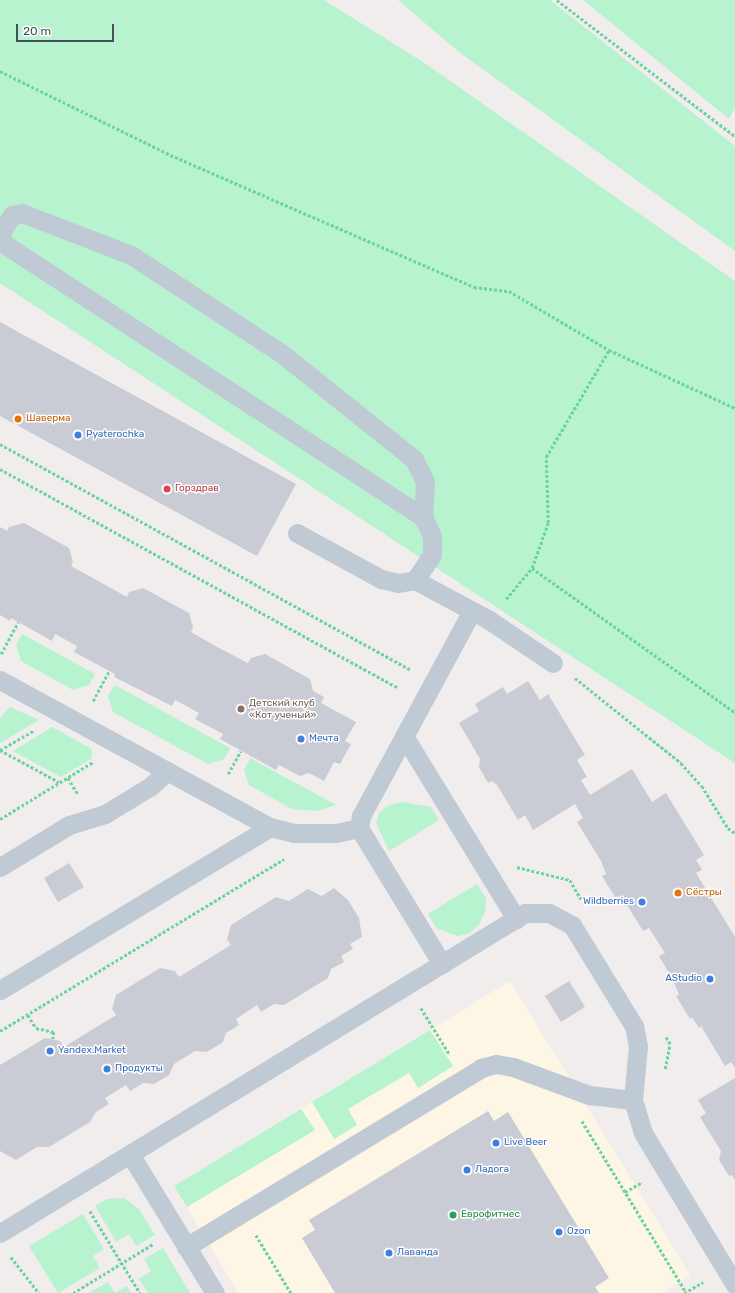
<!DOCTYPE html>
<html>
<head>
<meta charset="utf-8">
<style>
	body { margin:0 }
	#map { position:relative; width:735px; height:1293px; overflow:hidden; background:#f1eded; font-family:Rubik,sans-serif }
	div>[style] { position:absolute }
	[style*='--x'] { left:calc(var(--x)*1px); top:calc(var(--y)*1px); width:calc(var(--w)*1px); rotate:calc(var(--a)*1deg) }
	.commercial>* { inset:0; background:#fef6e4 }
	.green>* { inset:0; background:#b6f3ce }
	.building>* { inset:0; background:#c9ccd4 }
	.path>* { height:2.5px; margin-top:-1.25px; transform-origin:0; background:repeating-linear-gradient(90deg,#6bd5a1 0 3px,transparent 0 5px) }
	.lane>* { height:19px; margin:-9.5px; padding:0 9.5px; transform-origin:9.5px; border-radius:9.5px; background:#bfcad5 }
	.dots>* { width:11px; height:11px; translate:-50% -50%; box-sizing:border-box; border:2px solid #fff; border-radius:50% }
	span { translate:-50% -50%; white-space:nowrap; text-align:center; line-height:1.15; -webkit-text-stroke:3px #fff; paint-order:stroke }
	.food-label { font-size:10px; color:#c56008 }
	.left { translate:0 -50%; text-align:left }
	.shop-label { font-size:10px; color:#366cbe }
	.right { translate:-100% -50%; text-align:right }
	.health-label { font-size:10px; color:#be3a42 }
	.education-label { font-size:10px; color:#785e54 }
	.leisure-label { font-size:10px; color:#27864d }
	.scale { position:absolute; left:16px; top:24px; width:98px; height:18px; box-sizing:border-box; border:2px solid #44515d; border-top:0; padding-left:5px; font-size:12px; line-height:14px; white-space:nowrap; color:#44515d; -webkit-text-stroke:3px #fff; paint-order:stroke }
</style>
</head>
<body>
<div id="map">
	<div class="commercial">
		<i style="clip-path:polygon(510px 981px,690px 1275px,661px 1293px,238px 1293px,174px 1186px)"></i>
	</div>
	<div class="green">
		<i style="clip-path:polygon(0 0,324px 0,426px 64px,735px 281px,735px 763px,0 283px)"></i>
		<i style="clip-path:polygon(398px 0,550px 0,735px 146px,735px 251px,459px 52px)"></i>
		<i style="clip-path:polygon(583px 0,735px 0,735px 108px,729px 119px)"></i>
		<i style="clip-path:polygon(22px 634px,95px 674px,89px 685px,73px 690px,21px 661px,16px 645px)"></i>
		<i style="clip-path:polygon(115px 685px,230px 748px,224px 759px,208px 764px,113px 712px,108px 696px)"></i>
		<i style="clip-path:polygon(10px 707px,39px 720px,0 743px,0 718px)"></i>
		<i style="clip-path:polygon(52px 727px,92px 749px,92px 758px,61px 777px,13px 751px)"></i>
		<i style="clip-path:polygon(250px 758px,336px 805px,317px 811px,292px 809px,249px 785px,244px 770px)"></i>
		<i style="clip-path:polygon(402px 802px,431px 807px,439px 820px,389px 851px,376px 823px,379px 813px,387px 806px)"></i>
		<i style="clip-path:polygon(477px 884px,486px 898px,485px 912px,479px 925px,468px 934px,457px 936px,436px 928px,428px 914px)"></i>
		<i style="clip-path:polygon(430px 1030px,453px 1066px,418px 1088px,409px 1073px,348px 1109px,357px 1125px,334px 1139px,312px 1102px)"></i>
		<i style="clip-path:polygon(301px 1109px,315px 1130px,187px 1207px,174px 1186px)"></i>
		<i style="clip-path:polygon(124px 1198px,138px 1208px,155px 1235px,136px 1246px,129px 1234px,116px 1242px,95px 1206px,107px 1199px)"></i>
		<i style="clip-path:polygon(83px 1214px,104px 1249px,93px 1256px,100px 1268px,58px 1293px,29px 1246px)"></i>
		<i style="clip-path:polygon(163px 1248px,190px 1293px,148px 1293px,139px 1279px,151px 1271px,144px 1259px)"></i>
		<i style="clip-path:polygon(108px 1282px,115px 1293px,127px 1286px,131px 1293px,89px 1293px)"></i>
	</div>
	<div class="building">
		<i style="clip-path:polygon(0 322px,296px 484px,257px 556px,0 416px)"></i>
		<i style="clip-path:polygon(24px 523px,69px 548px,73px 561px,71px 566px,127px 597px,129px 592px,143px 588px,189px 613px,193px 627px,191px 632px,217px 647px,248px 663px,251px 658px,265px 654px,310px 679px,313px 691px,324px 697px,321px 703px,356px 722px,345px 741px,351px 744px,340px 764px,334px 762px,324px 781px,309px 773px,300px 776px,279px 765px,276px 770px,220px 739px,223px 734px,195px 719px,199px 713px,175px 700px,172px 706px,114px 677px,115px 674px,74px 652px,77px 646px,55px 634px,52px 641px,11px 618px,10px 621px,0 615px,0 527px,7px 531px,9px 527px)"></i>
		<i style="clip-path:polygon(528px 681px,540px 700px,548px 694px,585px 755px,577px 760px,587px 777px,581px 780px,590px 795px,632px 769px,652px 802px,666px 793px,704px 855px,696px 860px,702px 870px,696px 873px,735px 937px,735px 1067px,731px 1062px,725px 1066px,701px 1026px,699px 1028px,692px 1017px,690px 1019px,676px 996px,679px 995px,674px 982px,659px 956px,665px 953px,649px 928px,643px 931px,627px 905px,625px 906px,618px 896px,615px 897px,602px 876px,606px 874px,601px 861px,577px 822px,583px 818px,575px 804px,533px 830px,525px 815px,518px 820px,497px 785px,492px 781px,488px 783px,479px 767px,480px 759px,459px 723px,479px 711px,475px 704px,503px 687px,507px 694px)"></i>
		<i style="clip-path:polygon(69px 863px,84px 887px,58px 902px,44px 878px)"></i>
		<i style="clip-path:polygon(334px 888px,348px 900px,359px 918px,362px 937px,350px 944px,353px 949px,341px 956px,344px 962px,331px 969px,328px 978px,284px 1005px,274px 1004px,261px 1012px,257px 1005px,236px 1019px,239px 1025px,226px 1033px,223px 1042px,207px 1052px,195px 1051px,174px 1064px,169px 1075px,154px 1084px,143px 1083px,130px 1091px,126px 1085px,105px 1098px,109px 1104px,96px 1112px,90px 1122px,49px 1147px,37px 1147px,16px 1160px,0 1151px,0 1065px,45px 1038px,60px 1041px,64px 1047px,116px 1015px,112px 1009px,116px 995px,160px 968px,175px 971px,179px 977px,231px 945px,227px 939px,231px 925px,276px 897px,289px 901px,308px 889px,322px 896px)"></i>
		<i style="clip-path:polygon(569px 981px,585px 1007px,561px 1022px,545px 996px)"></i>
		<i style="clip-path:polygon(735px 1078px,735px 1180px,732px 1175px,729px 1176px,719px 1160px,721px 1151px,700px 1117px,706px 1113px,698px 1100px)"></i>
		<i style="clip-path:polygon(488px 1111px,494px 1121px,508px 1112px,609px 1278px,595px 1287px,599px 1293px,335px 1293px,302px 1238px,315px 1230px,309px 1220px)"></i>
	</div>
	<div class="path">
		<i style="--x:557;--y:0;--w:224;--a:37.4"></i>
		<i style="--x:0;--y:71;--w:195;--a:26.2"></i>
		<i style="--x:175;--y:157;--w:326;--a:23.5"></i>
		<i style="--x:474;--y:287;--w:35;--a:7"></i>
		<i style="--x:509;--y:291;--w:116;--a:30.5"></i>
		<i style="--x:609;--y:350;--w:139;--a:24.7"></i>
		<i style="--x:0;--y:444;--w:468;--a:28.8"></i>
		<i style="--x:0;--y:469;--w:455;--a:28.8"></i>
		<i style="--x:532;--y:568;--w:249;--a:35.4"></i>
		<i style="--x:506;--y:599;--w:40;--a:-50"></i>
		<i style="--x:532;--y:568;--w:48;--a:-70.4"></i>
		<i style="--x:548;--y:523;--w:66;--a:-91.7"></i>
		<i style="--x:546;--y:457;--w:124;--a:-59.5"></i>
		<i style="--x:1;--y:654;--w:36;--a:-62"></i>
		<i style="--x:575;--y:678;--w:136;--a:38.7"></i>
		<i style="--x:681;--y:763;--w:31;--a:48"></i>
		<i style="--x:702;--y:786;--w:49;--a:58.2"></i>
		<i style="--x:728;--y:828;--w:9;--a:36"></i>
		<i style="--x:93;--y:701;--w:34;--a:-62"></i>
		<i style="--x:0;--y:750;--w:39;--a:-30"></i>
		<i style="--x:0;--y:750;--w:67;--a:28.5"></i>
		<i style="--x:228;--y:774;--w:26;--a:-61"></i>
		<i style="--x:68;--y:778;--w:19;--a:58"></i>
		<i style="--x:0;--y:819;--w:109;--a:-31.5"></i>
		<i style="--x:517;--y:867;--w:55;--a:13.8"></i>
		<i style="--x:570;--y:880;--w:22;--a:60"></i>
		<i style="--x:421;--y:1008;--w:55;--a:58.3"></i>
		<i style="--x:28;--y:1015;--w:15;--a:58"></i>
		<i style="--x:36;--y:1028;--w:18;--a:13"></i>
		<i style="--x:54;--y:1032;--w:7;--a:98"></i>
		<i style="--x:0;--y:1031;--w:332;--a:-31.2"></i>
		<i style="--x:665;--y:1069;--w:25;--a:-79"></i>
		<i style="--x:670;--y:1044;--w:9;--a:-122"></i>
		<i style="--x:582;--y:1121;--w:200;--a:58.7"></i>
		<i style="--x:625;--y:1192;--w:20;--a:-30"></i>
		<i style="--x:90;--y:1211;--w:96;--a:58.6"></i>
		<i style="--x:256;--y:1235;--w:68;--a:58.9"></i>
		<i style="--x:11;--y:1257;--w:46;--a:52.1"></i>
		<i style="--x:73;--y:1293;--w:94;--a:-31.5"></i>
		<i style="--x:684;--y:1293;--w:22;--a:-30"></i>
	</div>
	<div class="lane">
		<i style="--x:297;--y:533;--w:96;--a:28.7"></i>
		<i style="--x:381;--y:579;--w:17;--a:13"></i>
		<i style="--x:398;--y:583;--w:17;--a:-10"></i>
		<i style="--x:415;--y:580;--w:84;--a:28.4"></i>
		<i style="--x:489;--y:620;--w:77;--a:33.9"></i>
		<i style="--x:415;--y:580;--w:30;--a:-56"></i>
		<i style="--x:432;--y:555;--w:19;--a:-90"></i>
		<i style="--x:432;--y:536;--w:21;--a:-115"></i>
		<i style="--x:423;--y:517;--w:499;--a:-146.9"></i>
		<i style="--x:5;--y:244;--w:7;--a:-124"></i>
		<i style="--x:1;--y:238;--w:9;--a:-77"></i>
		<i style="--x:3;--y:229;--w:17;--a:-57"></i>
		<i style="--x:12;--y:215;--w:10;--a:-11"></i>
		<i style="--x:22;--y:213;--w:117;--a:21.1"></i>
		<i style="--x:131;--y:255;--w:179;--a:33.2"></i>
		<i style="--x:281;--y:353;--w:170;--a:38.6"></i>
		<i style="--x:414;--y:459;--w:25;--a:64"></i>
		<i style="--x:425;--y:482;--w:35;--a:93"></i>
		<i style="--x:0;--y:680;--w:307;--a:28.6"></i>
		<i style="--x:270;--y:827;--w:25;--a:14"></i>
		<i style="--x:294;--y:833;--w:42;--a:0"></i>
		<i style="--x:336;--y:833;--w:24;--a:-12"></i>
		<i style="--x:404;--y:736;--w:215;--a:58.5"></i>
		<i style="--x:0;--y:867;--w:81;--a:-31.3"></i>
		<i style="--x:69;--y:825;--w:38;--a:-17"></i>
		<i style="--x:105;--y:814;--w:54;--a:-31.3"></i>
		<i style="--x:151;--y:786;--w:22;--a:-43"></i>
		<i style="--x:442;--y:964;--w:159;--a:-121.4"></i>
		<i style="--x:359;--y:828;--w:12;--a:-81"></i>
		<i style="--x:361;--y:816;--w:233;--a:-61.6"></i>
		<i style="--x:0;--y:990;--w:315;--a:-31.1"></i>
		<i style="--x:130;--y:1154;--w:163;--a:58.6"></i>
		<i style="--x:0;--y:1233;--w:615;--a:-31.36"></i>
		<i style="--x:525;--y:913;--w:24;--a:0"></i>
		<i style="--x:549;--y:913;--w:26;--a:28"></i>
		<i style="--x:572;--y:925;--w:119;--a:58.5"></i>
		<i style="--x:634;--y:1026;--w:20;--a:79"></i>
		<i style="--x:638;--y:1046;--w:54;--a:95.3"></i>
		<i style="--x:633;--y:1100;--w:34;--a:73"></i>
		<i style="--x:643;--y:1133;--w:178;--a:58.8"></i>
		<i style="--x:186;--y:1247;--w:345;--a:-31.2"></i>
		<i style="--x:481;--y:1068;--w:16;--a:-15"></i>
		<i style="--x:496;--y:1064;--w:17;--a:10"></i>
		<i style="--x:513;--y:1067;--w:81;--a:20.2"></i>
		<i style="--x:589;--y:1095;--w:44;--a:6.5"></i>
	</div>
	<div class="dots">
		<i style="left:18px;top:419px;background:#e8710a"></i>
		<i style="left:78px;top:435px;background:#3f7fe0"></i>
		<i style="left:167px;top:489px;background:#e0444e"></i>
		<i style="left:241px;top:709px;background:#8d6e63"></i>
		<i style="left:301px;top:739px;background:#3f7fe0"></i>
		<i style="left:678px;top:893px;background:#e8710a"></i>
		<i style="left:642px;top:902px;background:#3f7fe0"></i>
		<i style="left:710px;top:979px;background:#3f7fe0"></i>
		<i style="left:50px;top:1051px;background:#3f7fe0"></i>
		<i style="left:107px;top:1069px;background:#3f7fe0"></i>
		<i style="left:496px;top:1143px;background:#3f7fe0"></i>
		<i style="left:467px;top:1170px;background:#3f7fe0"></i>
		<i style="left:453px;top:1215px;background:#2e9e5b"></i>
		<i style="left:559px;top:1232px;background:#3f7fe0"></i>
		<i style="left:389px;top:1253px;background:#3f7fe0"></i>
	</div>
	<div class="food-label">
		<span class="left" style="left:26px;top:419px">Шаверма</span>
		<span class="left" style="left:686px;top:893px">Сёстры</span>
	</div>
	<div class="shop-label">
		<span class="left" style="left:86px;top:435px">Pyaterochka</span>
		<span class="left" style="left:309px;top:739px">Мечта</span>
		<span class="right" style="left:634px;top:902px">Wildberries</span>
		<span class="right" style="left:702px;top:979px">AStudio</span>
		<span class="left" style="left:58px;top:1051px">Yandex.Market</span>
		<span class="left" style="left:115px;top:1069px">Продукты</span>
		<span class="left" style="left:504px;top:1143px">Live Beer</span>
		<span class="left" style="left:475px;top:1170px">Ладога</span>
		<span class="left" style="left:567px;top:1232px">Ozon</span>
		<span class="left" style="left:397px;top:1253px">Лаванда</span>
	</div>
	<div class="health-label">
		<span class="left" style="left:175px;top:489px">Горздрав</span>
	</div>
	<div class="education-label">
		<span class="left" style="left:249px;top:709px">Детский клуб<br>«Кот ученый»</span>
	</div>
	<div class="leisure-label">
		<span class="left" style="left:461px;top:1215px">Еврофитнес</span>
	</div>
	<div class="scale">20 m</div>
</div>
</body>
</html>
